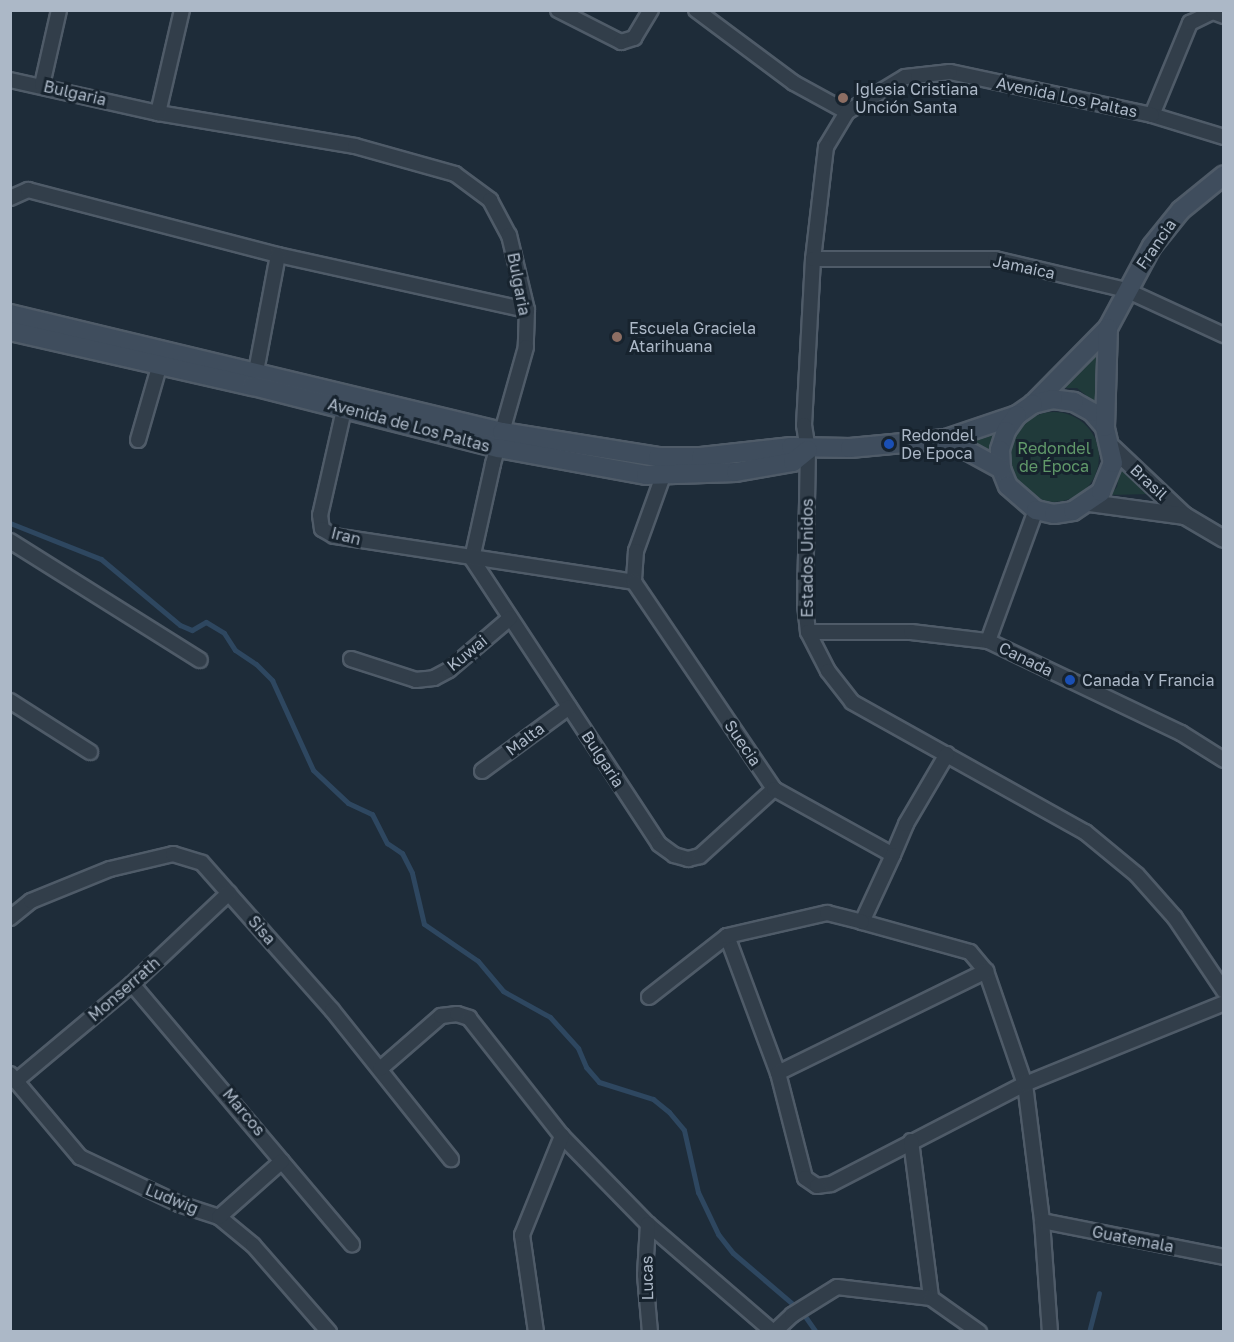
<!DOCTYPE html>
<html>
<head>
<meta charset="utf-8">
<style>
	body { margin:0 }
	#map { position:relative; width:1234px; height:1342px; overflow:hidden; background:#1e2c39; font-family:"Golos Text",sans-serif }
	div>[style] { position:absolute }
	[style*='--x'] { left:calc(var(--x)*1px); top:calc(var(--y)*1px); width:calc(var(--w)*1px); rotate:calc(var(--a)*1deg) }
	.green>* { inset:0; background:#203a3a }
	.round { border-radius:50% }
	.stream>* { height:5px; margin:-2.5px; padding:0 2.5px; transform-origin:2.5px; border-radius:2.5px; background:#2e4760 }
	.roads { filter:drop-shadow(2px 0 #4f5b68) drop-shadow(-2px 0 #4f5b68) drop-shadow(0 2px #4f5b68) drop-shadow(0 -2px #4f5b68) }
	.minor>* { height:14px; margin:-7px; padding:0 7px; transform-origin:7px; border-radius:7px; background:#323e4a }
	.tertiary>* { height:16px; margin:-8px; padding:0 8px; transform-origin:8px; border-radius:8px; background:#323e4a }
	.secondary>* { height:18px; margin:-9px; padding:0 9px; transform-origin:9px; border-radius:9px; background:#3f4d5d }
	.dots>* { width:16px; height:16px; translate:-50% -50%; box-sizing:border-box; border:3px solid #17232e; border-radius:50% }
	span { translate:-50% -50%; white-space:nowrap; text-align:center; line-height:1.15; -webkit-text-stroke:6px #17232e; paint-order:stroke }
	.poi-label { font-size:16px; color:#acb8c7 }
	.left { translate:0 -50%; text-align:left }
	.street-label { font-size:16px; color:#acb8c7 }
	.park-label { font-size:16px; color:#61996a }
	.frame { position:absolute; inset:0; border:12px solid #acb8c7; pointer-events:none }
</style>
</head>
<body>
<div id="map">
	<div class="green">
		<i style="clip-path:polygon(1096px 352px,1099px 406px,1077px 388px,1058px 388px)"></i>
		<i class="round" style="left:1009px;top:412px;width:90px;height:90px"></i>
		<i style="clip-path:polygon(995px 428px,990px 455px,960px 437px)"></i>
		<i style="clip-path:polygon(1121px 462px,1152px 494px,1110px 495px,1117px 487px)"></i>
	</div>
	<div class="stream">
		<i style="--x:10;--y:523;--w:98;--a:21.6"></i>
		<i style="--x:101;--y:559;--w:103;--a:39.9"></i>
		<i style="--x:180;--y:625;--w:13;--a:23"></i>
		<i style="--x:192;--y:630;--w:16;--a:-30"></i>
		<i style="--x:206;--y:622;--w:21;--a:31"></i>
		<i style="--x:224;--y:633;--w:20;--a:57"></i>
		<i style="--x:235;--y:650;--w:25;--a:34"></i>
		<i style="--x:256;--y:664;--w:23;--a:45"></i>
		<i style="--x:272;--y:680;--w:99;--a:65.5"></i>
		<i style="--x:313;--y:770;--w:48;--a:43.3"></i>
		<i style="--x:348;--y:803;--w:26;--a:25"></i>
		<i style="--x:372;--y:814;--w:33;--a:63"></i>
		<i style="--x:387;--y:843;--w:18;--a:34"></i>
		<i style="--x:402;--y:853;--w:22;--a:63"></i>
		<i style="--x:412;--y:873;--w:52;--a:76.8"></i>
		<i style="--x:424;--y:924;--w:65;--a:34.4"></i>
		<i style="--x:478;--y:961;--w:39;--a:50"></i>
		<i style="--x:503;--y:991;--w:54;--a:29"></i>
		<i style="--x:550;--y:1017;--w:42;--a:47.9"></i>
		<i style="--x:578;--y:1048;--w:21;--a:67"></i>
		<i style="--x:586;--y:1067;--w:20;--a:49"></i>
		<i style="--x:599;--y:1082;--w:57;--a:17.5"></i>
		<i style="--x:653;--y:1099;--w:21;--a:39"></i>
		<i style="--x:669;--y:1112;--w:23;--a:50"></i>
		<i style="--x:684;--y:1130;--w:64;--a:77.3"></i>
		<i style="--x:698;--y:1192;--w:47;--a:64.5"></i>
		<i style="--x:718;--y:1234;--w:24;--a:52"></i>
		<i style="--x:733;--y:1253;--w:91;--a:40.5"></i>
		<i style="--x:802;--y:1312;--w:24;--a:55"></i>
		<i style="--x:1089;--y:1332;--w:40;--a:-75.6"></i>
	</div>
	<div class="roads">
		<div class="minor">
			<i style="--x:558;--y:10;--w:71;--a:26.9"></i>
			<i style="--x:621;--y:42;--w:14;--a:-17"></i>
			<i style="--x:634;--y:38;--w:33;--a:-59"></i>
			<i style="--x:696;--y:10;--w:122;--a:36.7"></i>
			<i style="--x:794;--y:83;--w:60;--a:28.7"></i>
			<i style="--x:10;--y:80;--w:152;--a:12.6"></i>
			<i style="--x:158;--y:113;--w:200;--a:9.5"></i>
			<i style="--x:355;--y:146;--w:104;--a:15.6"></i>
			<i style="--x:455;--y:174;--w:44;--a:36.6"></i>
			<i style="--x:490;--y:200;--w:40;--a:62"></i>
			<i style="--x:509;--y:235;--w:77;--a:76.5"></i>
			<i style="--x:527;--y:310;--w:37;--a:92"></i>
			<i style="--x:526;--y:347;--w:122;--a:105.8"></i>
			<i style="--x:493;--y:464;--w:97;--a:102.5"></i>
			<i style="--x:472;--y:559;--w:341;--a:56.7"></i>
			<i style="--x:659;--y:844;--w:19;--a:36"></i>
			<i style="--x:674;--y:855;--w:15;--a:16"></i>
			<i style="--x:688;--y:859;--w:12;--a:-14"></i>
			<i style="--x:700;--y:856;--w:100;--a:-42.2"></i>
			<i style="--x:42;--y:85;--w:77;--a:-77.2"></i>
			<i style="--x:158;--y:113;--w:106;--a:-76.9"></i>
			<i style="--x:1152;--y:115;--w:100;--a:-67.6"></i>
			<i style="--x:1190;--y:23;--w:25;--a:-26"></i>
			<i style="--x:1213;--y:12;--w:12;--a:20"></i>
			<i style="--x:1224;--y:137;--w:75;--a:-163"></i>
			<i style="--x:1152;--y:115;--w:207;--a:-168"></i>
			<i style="--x:950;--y:72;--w:45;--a:173.7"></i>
			<i style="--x:905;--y:77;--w:68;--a:148.9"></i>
			<i style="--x:847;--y:112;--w:41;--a:121"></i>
			<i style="--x:826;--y:147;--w:113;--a:96.6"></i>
			<i style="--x:813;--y:259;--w:166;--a:93.1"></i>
			<i style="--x:804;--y:425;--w:25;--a:81"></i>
			<i style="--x:808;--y:450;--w:154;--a:91.1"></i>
			<i style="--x:805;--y:604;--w:28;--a:84"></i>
			<i style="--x:808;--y:632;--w:44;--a:62.9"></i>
			<i style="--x:828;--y:671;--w:39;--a:52"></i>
			<i style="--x:852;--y:702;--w:267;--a:29.2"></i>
			<i style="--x:1085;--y:832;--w:67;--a:39.6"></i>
			<i style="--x:1137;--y:875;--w:57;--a:48.5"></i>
			<i style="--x:1175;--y:918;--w:88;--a:56.1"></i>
			<i style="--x:10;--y:198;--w:20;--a:-24"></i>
			<i style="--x:28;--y:190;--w:258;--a:14.6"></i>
			<i style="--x:278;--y:255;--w:255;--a:12.5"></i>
			<i style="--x:813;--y:259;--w:182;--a:0"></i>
			<i style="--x:995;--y:259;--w:135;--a:13.3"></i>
			<i style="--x:1126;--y:290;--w:108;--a:24.7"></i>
			<i style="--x:254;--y:382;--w:129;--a:-79.3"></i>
			<i style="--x:346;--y:401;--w:117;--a:102.8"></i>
			<i style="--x:320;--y:515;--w:14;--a:82"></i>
			<i style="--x:322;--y:529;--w:14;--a:30"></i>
			<i style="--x:334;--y:536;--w:304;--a:8.7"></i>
			<i style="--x:138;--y:440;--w:86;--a:-73.9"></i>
			<i style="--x:663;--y:476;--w:80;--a:109.8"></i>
			<i style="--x:636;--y:551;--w:31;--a:94"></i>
			<i style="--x:634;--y:582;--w:250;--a:55.9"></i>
			<i style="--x:774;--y:789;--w:136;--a:29"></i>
			<i style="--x:893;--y:855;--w:34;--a:-67"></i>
			<i style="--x:906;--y:824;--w:81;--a:-59.6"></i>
			<i style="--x:10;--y:541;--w:224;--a:32.1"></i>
			<i style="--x:808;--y:632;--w:103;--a:0"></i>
			<i style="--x:911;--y:632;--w:78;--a:6.7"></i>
			<i style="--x:988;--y:641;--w:214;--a:25.5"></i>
			<i style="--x:1181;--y:733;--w:51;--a:32.1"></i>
			<i style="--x:988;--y:641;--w:140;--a:-69.9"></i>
			<i style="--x:351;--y:659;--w:68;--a:17.9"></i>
			<i style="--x:416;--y:680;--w:18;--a:-6"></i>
			<i style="--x:434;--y:678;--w:17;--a:-28"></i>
			<i style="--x:449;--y:670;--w:80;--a:-40.4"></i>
			<i style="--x:10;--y:701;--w:95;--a:32.5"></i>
			<i style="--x:482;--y:771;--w:108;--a:-36.3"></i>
			<i style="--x:893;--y:855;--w:74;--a:114.8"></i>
			<i style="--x:862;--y:922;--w:112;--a:15.5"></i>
			<i style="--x:970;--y:952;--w:25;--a:50"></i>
			<i style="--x:986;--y:971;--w:120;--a:71"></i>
			<i style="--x:1025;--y:1084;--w:138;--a:82.9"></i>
			<i style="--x:1042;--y:1221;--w:111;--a:85.9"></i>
			<i style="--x:10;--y:918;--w:27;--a:-39"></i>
			<i style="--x:31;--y:901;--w:85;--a:-22.1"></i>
			<i style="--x:110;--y:869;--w:65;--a:-13.4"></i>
			<i style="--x:173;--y:854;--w:30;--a:17"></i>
			<i style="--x:202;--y:863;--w:196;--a:48.5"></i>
			<i style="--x:332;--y:1010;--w:191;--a:51.4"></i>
			<i style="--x:727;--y:936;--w:146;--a:69.6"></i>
			<i style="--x:778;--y:1073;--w:108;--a:75.6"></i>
			<i style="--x:805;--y:1178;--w:14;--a:34"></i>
			<i style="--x:817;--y:1186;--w:14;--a:-8"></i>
			<i style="--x:831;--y:1184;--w:218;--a:-27.3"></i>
			<i style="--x:1025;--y:1084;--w:215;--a:-22.1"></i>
			<i style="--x:132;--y:984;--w:341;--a:49.8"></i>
			<i style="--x:649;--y:997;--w:99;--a:-38"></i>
			<i style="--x:727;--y:936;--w:103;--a:-13"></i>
			<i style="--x:827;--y:913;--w:36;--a:14"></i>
			<i style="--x:380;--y:1069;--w:81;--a:-41"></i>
			<i style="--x:441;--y:1016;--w:16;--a:-7"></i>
			<i style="--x:457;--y:1014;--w:13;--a:18"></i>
			<i style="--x:469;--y:1018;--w:150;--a:51.8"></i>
			<i style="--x:562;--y:1136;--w:123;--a:45.7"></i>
			<i style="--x:648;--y:1224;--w:165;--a:40.8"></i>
			<i style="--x:778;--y:1073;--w:232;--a:-26.1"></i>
			<i style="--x:10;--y:1074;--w:109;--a:49.9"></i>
			<i style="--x:80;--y:1157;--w:110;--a:25.4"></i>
			<i style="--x:179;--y:1204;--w:42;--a:18"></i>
			<i style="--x:219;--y:1217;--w:44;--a:39.5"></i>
			<i style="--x:253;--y:1245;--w:116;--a:48.9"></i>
			<i style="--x:16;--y:1081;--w:151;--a:-39.9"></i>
			<i style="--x:132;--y:984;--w:133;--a:-43.2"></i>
			<i style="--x:911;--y:1141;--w:158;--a:82.7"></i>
			<i style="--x:219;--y:1217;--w:84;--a:-41.6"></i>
			<i style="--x:1042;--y:1221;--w:186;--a:11.2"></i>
			<i style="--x:648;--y:1224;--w:51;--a:93.4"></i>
			<i style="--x:645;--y:1275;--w:57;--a:85"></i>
			<i style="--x:536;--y:1332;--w:98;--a:-98.2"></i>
			<i style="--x:522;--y:1235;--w:107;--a:-68"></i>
			<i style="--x:774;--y:1332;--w:25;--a:-43"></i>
			<i style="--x:792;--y:1315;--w:53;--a:-31.9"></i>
			<i style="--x:837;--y:1287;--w:95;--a:6.7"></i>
			<i style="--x:931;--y:1298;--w:59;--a:35.3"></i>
		</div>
		<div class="tertiary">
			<i style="--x:1113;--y:448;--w:99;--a:43.4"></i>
			<i style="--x:1185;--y:516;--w:45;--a:30.5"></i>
			<i style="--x:1090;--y:503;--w:96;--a:7.8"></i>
		</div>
		<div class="secondary">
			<i style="--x:10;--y:314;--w:506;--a:13.49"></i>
			<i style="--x:502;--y:432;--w:158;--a:9.1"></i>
			<i style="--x:658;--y:457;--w:43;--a:0"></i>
			<i style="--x:701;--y:457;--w:91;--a:-6.3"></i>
			<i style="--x:791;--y:447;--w:59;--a:1"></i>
			<i style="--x:850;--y:448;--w:96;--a:-5.4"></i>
			<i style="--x:946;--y:439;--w:75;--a:-18.7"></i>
			<i style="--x:10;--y:331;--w:249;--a:12.8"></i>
			<i style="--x:253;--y:386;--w:253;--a:14.2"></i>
			<i style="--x:498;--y:448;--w:150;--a:10.3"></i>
			<i style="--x:646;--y:475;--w:90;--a:-1.9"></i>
			<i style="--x:736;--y:472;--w:58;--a:-10"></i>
			<i style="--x:793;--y:462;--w:19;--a:-39"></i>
			<i style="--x:1033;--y:404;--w:107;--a:-45.4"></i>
			<i style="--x:1108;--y:328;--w:93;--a:-61.8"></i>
			<i style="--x:1152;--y:246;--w:46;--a:-51.1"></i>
			<i style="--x:1181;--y:210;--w:55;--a:-39.1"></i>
			<i style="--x:1105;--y:427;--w:20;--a:-131"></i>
			<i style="--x:1092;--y:412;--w:21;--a:-151"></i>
			<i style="--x:1074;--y:402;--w:21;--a:-172"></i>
			<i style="--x:1053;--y:399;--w:21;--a:166"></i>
			<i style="--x:1033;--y:404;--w:19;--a:145"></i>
			<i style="--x:1017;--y:415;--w:19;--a:125"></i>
			<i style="--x:1006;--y:431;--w:20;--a:108"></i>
			<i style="--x:1000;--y:450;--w:19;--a:87"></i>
			<i style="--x:1001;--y:469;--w:18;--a:68"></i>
			<i style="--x:1008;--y:486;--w:37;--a:41"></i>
			<i style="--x:1036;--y:510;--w:18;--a:13"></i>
			<i style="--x:1054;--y:514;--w:19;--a:-9"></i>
			<i style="--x:1073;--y:511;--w:34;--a:-34"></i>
			<i style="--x:1101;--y:492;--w:31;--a:-68"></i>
			<i style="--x:1113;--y:463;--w:37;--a:-103"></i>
			<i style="--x:1105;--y:427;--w:99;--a:-88.3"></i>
			<i style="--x:946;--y:439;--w:63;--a:28.6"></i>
		</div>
	</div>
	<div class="dots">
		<i style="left:843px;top:98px;background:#8d6e63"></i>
		<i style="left:617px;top:337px;background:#8d6e63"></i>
		<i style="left:889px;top:444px;background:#1a4fb4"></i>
		<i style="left:1070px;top:680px;background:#1a4fb4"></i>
	</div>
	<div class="poi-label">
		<span class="left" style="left:855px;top:98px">Iglesia Cristiana<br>Unción Santa</span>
		<span class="left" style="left:629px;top:337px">Escuela Graciela<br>Atarihuana</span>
		<span class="left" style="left:901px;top:444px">Redondel<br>De Epoca</span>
		<span class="left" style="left:1082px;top:680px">Canada Y Francia</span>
	</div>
	<div class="street-label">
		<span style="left:75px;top:93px;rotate:13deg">Bulgaria</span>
		<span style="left:1067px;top:97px;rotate:12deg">Avenida Los Paltas</span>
		<span style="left:1156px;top:244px;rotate:-55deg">Francia</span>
		<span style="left:1024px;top:267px;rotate:12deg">Jamaica</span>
		<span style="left:519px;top:284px;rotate:79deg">Bulgaria</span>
		<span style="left:409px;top:425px;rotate:15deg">Avenida de Los Paltas</span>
		<span style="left:1149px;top:482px;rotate:43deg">Brasil</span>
		<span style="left:346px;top:536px;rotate:14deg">Iran</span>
		<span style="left:807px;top:558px;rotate:-90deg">Estados Unidos</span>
		<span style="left:467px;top:653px;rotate:-39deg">Kuwai</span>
		<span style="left:1026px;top:659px;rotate:26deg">Canada</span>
		<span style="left:525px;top:739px;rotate:-37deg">Malta</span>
		<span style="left:743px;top:743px;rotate:56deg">Suecia</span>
		<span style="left:603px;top:759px;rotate:57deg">Bulgaria</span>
		<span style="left:262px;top:930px;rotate:49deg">Sisa</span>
		<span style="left:124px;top:989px;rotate:-41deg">Monserrath</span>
		<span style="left:244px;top:1112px;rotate:50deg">Marcos</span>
		<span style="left:172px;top:1199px;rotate:22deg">Ludwig</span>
		<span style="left:1133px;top:1239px;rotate:11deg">Guatemala</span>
		<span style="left:647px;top:1278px;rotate:-91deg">Lucas</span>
	</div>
	<div class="park-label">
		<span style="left:1054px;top:457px">Redondel<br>de Época</span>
	</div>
	<div class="frame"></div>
</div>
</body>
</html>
